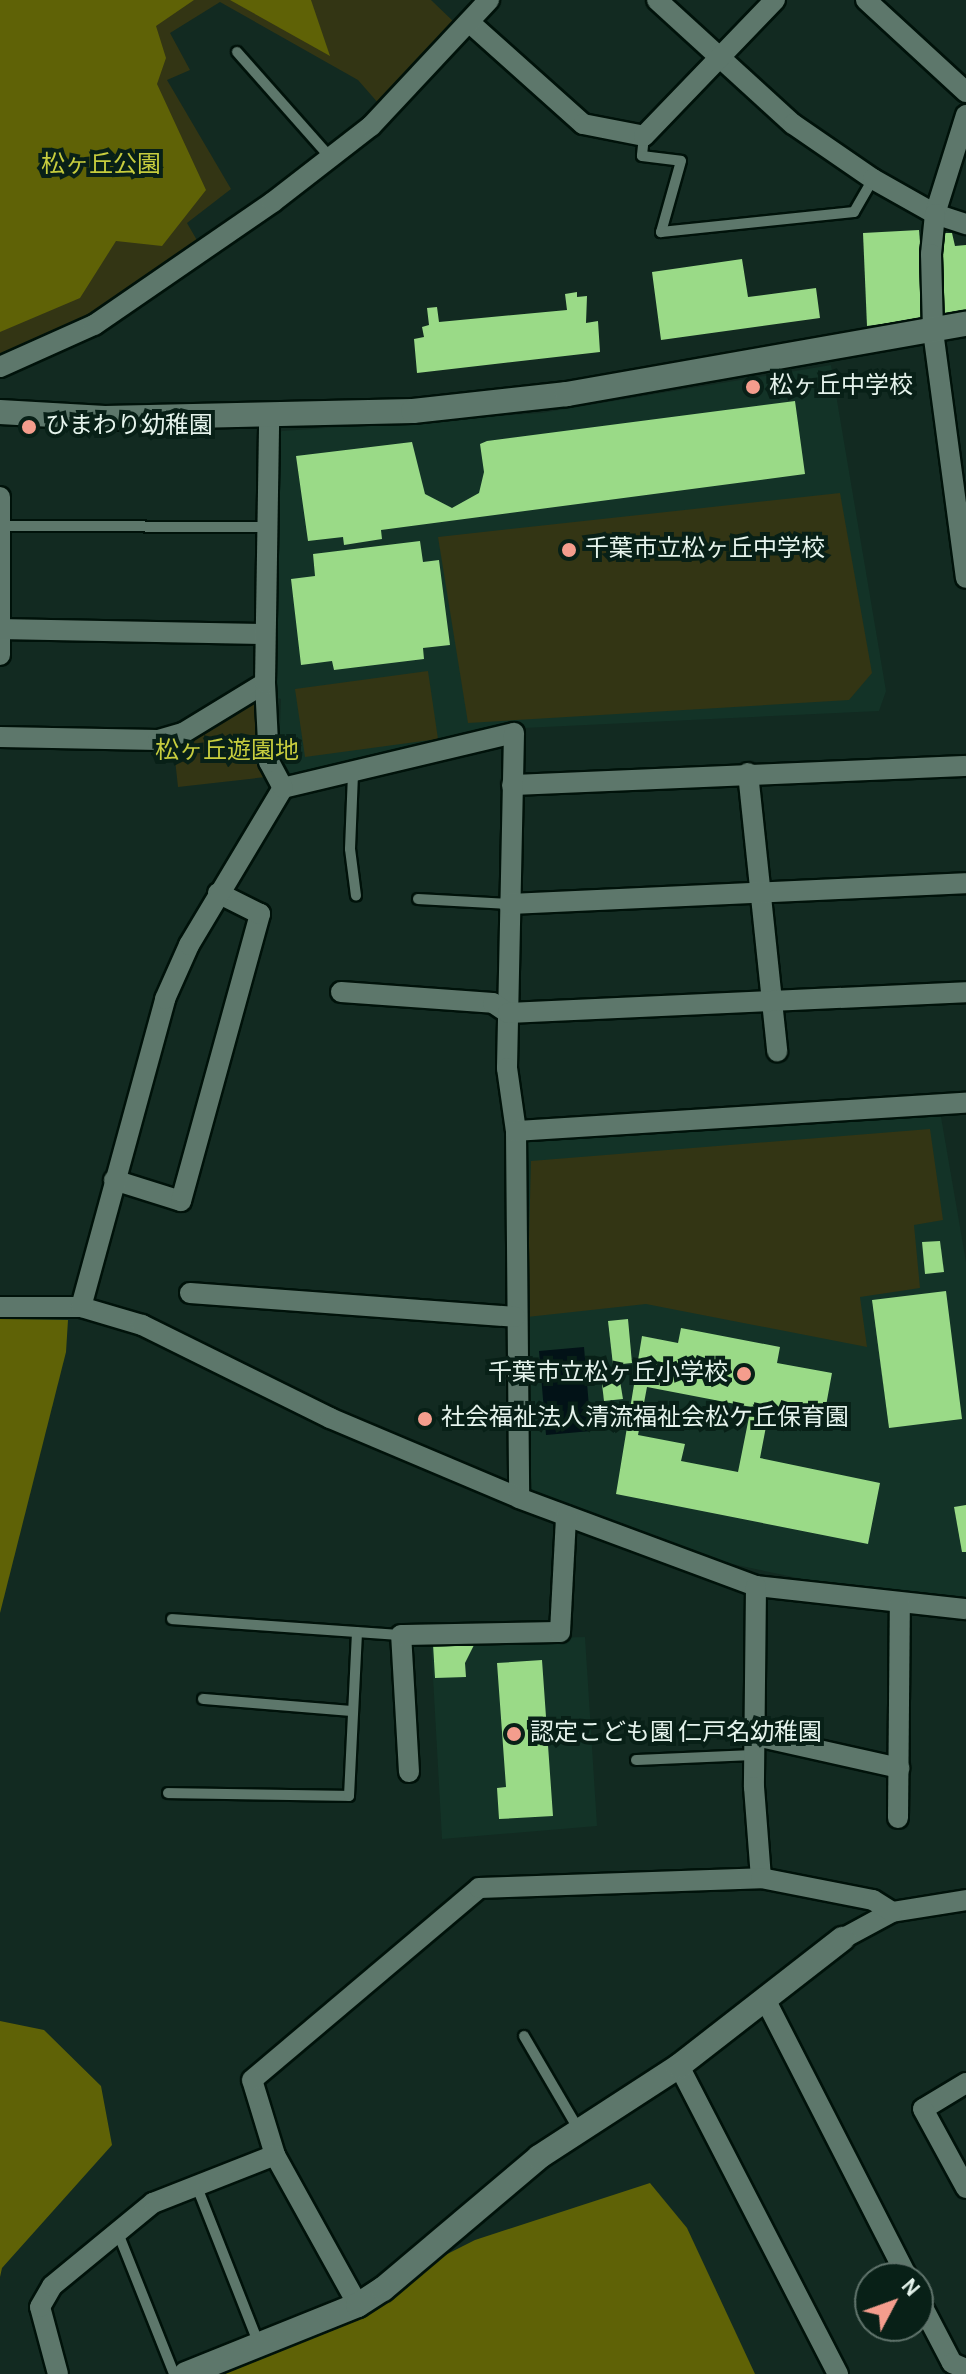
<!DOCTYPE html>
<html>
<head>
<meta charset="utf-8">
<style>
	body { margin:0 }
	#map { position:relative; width:966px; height:2374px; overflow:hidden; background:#122a21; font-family:"Alegreya Sans","Noto Sans JP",sans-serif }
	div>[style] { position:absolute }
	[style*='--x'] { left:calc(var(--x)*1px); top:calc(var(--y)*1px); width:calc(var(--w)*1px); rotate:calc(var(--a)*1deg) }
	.built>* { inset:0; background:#133327 }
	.green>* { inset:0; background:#333514 }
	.forest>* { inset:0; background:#5f6206 }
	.water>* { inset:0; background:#021217 }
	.building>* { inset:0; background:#9ada87 }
	.roads { filter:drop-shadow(2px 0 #00120a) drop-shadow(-2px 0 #00120a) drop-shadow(0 2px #00120a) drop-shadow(0 -2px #00120a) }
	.service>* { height:10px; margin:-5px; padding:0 5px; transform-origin:5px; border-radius:5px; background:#5d776b }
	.minor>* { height:20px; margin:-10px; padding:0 10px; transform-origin:10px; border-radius:10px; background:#5d776b }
	.tertiary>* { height:24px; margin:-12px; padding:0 12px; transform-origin:12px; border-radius:12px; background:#5d776b }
	.dots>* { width:22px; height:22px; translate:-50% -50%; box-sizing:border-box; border:4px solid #082017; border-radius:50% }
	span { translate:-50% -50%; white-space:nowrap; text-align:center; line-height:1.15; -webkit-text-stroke:8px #082017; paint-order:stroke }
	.park-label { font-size:24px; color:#c7cd3e }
	.poi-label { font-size:24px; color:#e5f3ec }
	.left { translate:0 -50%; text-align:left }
	.right { translate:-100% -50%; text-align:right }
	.north { position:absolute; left:854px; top:2262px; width:80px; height:80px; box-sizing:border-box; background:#082017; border:2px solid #60746c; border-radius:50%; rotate:49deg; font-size:22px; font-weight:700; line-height:32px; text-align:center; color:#e5f3ec }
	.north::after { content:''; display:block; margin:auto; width:28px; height:36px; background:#f49d8d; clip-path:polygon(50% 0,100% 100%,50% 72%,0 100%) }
</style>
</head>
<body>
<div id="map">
	<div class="built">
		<i style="clip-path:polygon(831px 365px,886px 691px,879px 711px,523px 728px,293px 779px,279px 753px,281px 699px,277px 698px,274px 665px,277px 435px,282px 431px,541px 413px)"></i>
		<i style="clip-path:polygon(940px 1111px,966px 1262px,966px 1599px,888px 1597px,708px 1559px,522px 1486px,522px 1141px)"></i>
		<i style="clip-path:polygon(585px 1637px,597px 1826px,442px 1839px,431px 1641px)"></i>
	</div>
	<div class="green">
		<i style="clip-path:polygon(0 0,431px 0,455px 23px,379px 104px,358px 80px,220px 2px,170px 33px,190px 70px,167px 80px,231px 189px,187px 223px,198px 242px,170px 264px,73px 326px,0 357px)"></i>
		<i style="clip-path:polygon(840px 493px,872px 673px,849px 700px,468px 723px,438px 537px)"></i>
		<i style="clip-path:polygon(428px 671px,438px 739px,305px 757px,295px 689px)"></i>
		<i style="clip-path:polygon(255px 703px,257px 763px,266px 777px,178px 787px,174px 750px)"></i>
		<i style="clip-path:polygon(930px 1129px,943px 1220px,914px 1225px,920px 1288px,860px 1297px,867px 1347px,646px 1304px,527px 1317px,531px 1161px)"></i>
	</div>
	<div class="forest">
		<i style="clip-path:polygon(0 0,194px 0,156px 26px,166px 58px,157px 84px,206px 190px,162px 246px,116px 241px,80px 298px,0 332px)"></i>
		<i style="clip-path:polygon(230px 0,311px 0,330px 56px)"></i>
		<i style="clip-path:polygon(0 1319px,68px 1320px,66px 1352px,0 1613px)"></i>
		<i style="clip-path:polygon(0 2021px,44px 2030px,101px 2086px,112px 2145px,2px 2268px,0 2277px)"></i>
		<i style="clip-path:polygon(650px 2183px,687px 2228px,755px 2374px,209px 2374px,475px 2240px)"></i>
	</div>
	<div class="water">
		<i style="clip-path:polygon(584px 1347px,591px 1431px,546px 1435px,539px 1351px)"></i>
	</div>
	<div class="building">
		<i style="clip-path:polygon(919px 230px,926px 318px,867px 326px,863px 233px)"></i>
		<i style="clip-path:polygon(938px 233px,952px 233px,955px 246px,966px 245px,966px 310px,942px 315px)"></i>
		<i style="clip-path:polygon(742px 259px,748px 297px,816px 288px,820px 318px,661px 340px,652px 272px)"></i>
		<i style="clip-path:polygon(577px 292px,577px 297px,587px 296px,586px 323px,598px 321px,600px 352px,417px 373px,414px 339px,424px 337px,422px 327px,429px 325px,427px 308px,437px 307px,439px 322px,567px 310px,565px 294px)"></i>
		<i style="clip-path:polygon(795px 401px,805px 474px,381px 530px,382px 539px,344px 545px,343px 537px,308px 541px,296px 456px,412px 442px,425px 494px,452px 508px,479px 493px,484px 472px,480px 444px,487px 441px)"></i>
		<i style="clip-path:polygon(420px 541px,423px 562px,439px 560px,450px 645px,423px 648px,424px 659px,334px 670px,332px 661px,301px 665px,291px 579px,315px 576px,313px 554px)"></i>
		<i style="clip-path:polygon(940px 1241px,944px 1272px,925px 1274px,922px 1242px)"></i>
		<i style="clip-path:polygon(946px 1291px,962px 1419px,889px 1428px,872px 1300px)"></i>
		<i style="clip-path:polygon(628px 1319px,632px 1363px,613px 1365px,608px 1321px)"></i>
		<i style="clip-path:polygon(evenodd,681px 1328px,780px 1347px,777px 1363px,832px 1373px,823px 1422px,769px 1411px,760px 1458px,880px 1483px,868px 1544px,616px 1494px,642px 1336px,678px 1343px,681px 1328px,647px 1387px,751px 1407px,738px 1472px,681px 1461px,685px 1444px,638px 1435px,647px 1387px)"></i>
		<i style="clip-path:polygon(620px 1381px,623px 1399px,604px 1401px,602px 1384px)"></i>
		<i style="clip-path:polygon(966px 1505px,966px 1552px,962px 1552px,954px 1507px)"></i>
		<i style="clip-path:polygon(475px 1643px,465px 1663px,466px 1677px,435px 1678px,433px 1644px)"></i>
		<i style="clip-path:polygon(542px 1660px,553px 1816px,499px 1819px,497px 1788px,506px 1787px,497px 1663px)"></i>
	</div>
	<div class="roads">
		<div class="service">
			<i style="--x:237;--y:52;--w:140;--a:48.5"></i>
			<i style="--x:644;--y:136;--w:20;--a:96"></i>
			<i style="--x:642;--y:156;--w:39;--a:7"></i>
			<i style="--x:681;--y:161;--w:74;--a:105.7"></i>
			<i style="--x:661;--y:232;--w:194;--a:-5.9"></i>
			<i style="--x:854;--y:212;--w:38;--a:-60"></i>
			<i style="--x:0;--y:526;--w:270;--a:0.2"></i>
			<i style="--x:353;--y:774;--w:75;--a:92.3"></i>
			<i style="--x:350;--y:849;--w:47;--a:82.7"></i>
			<i style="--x:418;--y:899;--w:91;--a:3.1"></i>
			<i style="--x:172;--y:1619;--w:230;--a:4"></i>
			<i style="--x:203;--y:1699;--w:150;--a:4.6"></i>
			<i style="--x:636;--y:1760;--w:118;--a:-2.4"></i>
			<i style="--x:168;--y:1793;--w:181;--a:0.9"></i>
			<i style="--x:349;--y:1796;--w:164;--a:-87.2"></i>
			<i style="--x:524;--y:2036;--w:109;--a:59.7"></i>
			<i style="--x:197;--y:2187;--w:169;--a:68.5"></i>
			<i style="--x:118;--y:2233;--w:152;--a:68.3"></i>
		</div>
		<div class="minor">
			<i style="--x:657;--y:0;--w:184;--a:42.4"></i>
			<i style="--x:793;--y:124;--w:97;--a:34.5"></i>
			<i style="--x:873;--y:179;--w:71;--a:29.4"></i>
			<i style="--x:935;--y:214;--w:33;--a:18"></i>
			<i style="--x:866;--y:0;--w:136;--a:42.6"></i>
			<i style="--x:469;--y:22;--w:153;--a:41.8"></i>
			<i style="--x:583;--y:124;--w:62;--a:11.1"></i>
			<i style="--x:644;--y:136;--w:189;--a:-46.1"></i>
			<i style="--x:966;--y:115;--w:104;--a:107.4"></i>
			<i style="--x:935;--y:214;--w:40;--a:95.7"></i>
			<i style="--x:931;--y:254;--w:77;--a:88.5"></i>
			<i style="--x:933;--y:331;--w:249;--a:82.4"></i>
			<i style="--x:0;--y:367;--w:103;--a:-24.1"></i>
			<i style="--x:94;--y:325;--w:217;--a:-34.5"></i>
			<i style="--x:273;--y:202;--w:124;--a:-37.8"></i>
			<i style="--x:371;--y:126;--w:173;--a:-46.9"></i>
			<i style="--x:0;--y:497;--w:158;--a:90"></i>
			<i style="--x:1;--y:629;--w:264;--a:1.1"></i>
			<i style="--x:0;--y:737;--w:158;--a:1.1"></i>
			<i style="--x:158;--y:740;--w:26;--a:-16"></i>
			<i style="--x:183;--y:733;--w:96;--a:-31.4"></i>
			<i style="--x:748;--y:773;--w:280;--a:84"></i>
			<i style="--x:512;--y:785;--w:454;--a:-2.4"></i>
			<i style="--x:283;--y:788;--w:237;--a:-13.4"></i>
			<i style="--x:514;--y:733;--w:335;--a:91.2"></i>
			<i style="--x:507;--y:1068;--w:64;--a:81.9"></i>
			<i style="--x:516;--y:1131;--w:367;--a:89.5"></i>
			<i style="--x:509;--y:904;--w:457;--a:-2.6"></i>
			<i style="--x:341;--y:992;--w:152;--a:4.1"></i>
			<i style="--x:493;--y:1003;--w:18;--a:34"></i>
			<i style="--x:508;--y:1013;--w:458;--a:-2.6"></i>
			<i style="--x:516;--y:1131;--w:451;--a:-3.6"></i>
			<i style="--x:114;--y:1180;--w:70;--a:17.4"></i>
			<i style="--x:181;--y:1201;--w:298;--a:-74.6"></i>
			<i style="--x:260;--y:914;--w:47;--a:-153.4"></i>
			<i style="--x:190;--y:1293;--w:326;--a:4.2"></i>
			<i style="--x:0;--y:1307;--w:81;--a:0"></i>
			<i style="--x:81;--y:1307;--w:64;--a:16.4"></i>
			<i style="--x:142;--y:1325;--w:210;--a:26.3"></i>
			<i style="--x:330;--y:1418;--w:205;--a:22.9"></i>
			<i style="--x:519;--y:1498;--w:253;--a:20.4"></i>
			<i style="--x:756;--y:1586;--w:211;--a:6.3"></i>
			<i style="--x:81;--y:1307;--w:319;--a:-74.7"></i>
			<i style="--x:165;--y:999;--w:59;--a:-66"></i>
			<i style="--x:189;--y:945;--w:183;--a:-59.1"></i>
			<i style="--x:283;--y:788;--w:30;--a:-118"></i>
			<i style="--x:269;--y:762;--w:79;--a:-92.9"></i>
			<i style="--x:265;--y:683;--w:267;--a:-89.1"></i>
			<i style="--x:756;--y:1586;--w:201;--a:90.6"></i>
			<i style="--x:754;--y:1787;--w:91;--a:85.6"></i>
			<i style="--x:756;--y:1736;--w:147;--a:12.6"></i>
			<i style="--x:409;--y:1772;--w:137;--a:-93.3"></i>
			<i style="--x:401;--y:1635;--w:159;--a:-1.1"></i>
			<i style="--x:560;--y:1632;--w:116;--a:-87"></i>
			<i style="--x:898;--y:1818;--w:214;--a:-89.5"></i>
			<i style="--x:842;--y:1939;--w:57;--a:-28.4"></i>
			<i style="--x:892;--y:1912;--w:75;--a:-9.2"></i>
			<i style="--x:766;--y:2001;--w:311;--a:62.9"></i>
			<i style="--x:679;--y:2066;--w:347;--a:62.7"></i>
			<i style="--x:966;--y:2083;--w:50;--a:148.8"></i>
			<i style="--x:923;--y:2109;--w:90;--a:61.4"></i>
			<i style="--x:918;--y:2298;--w:73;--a:62.4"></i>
			<i style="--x:952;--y:2363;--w:15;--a:23"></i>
			<i style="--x:358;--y:2305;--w:171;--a:-119"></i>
			<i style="--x:275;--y:2155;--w:78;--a:-107"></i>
			<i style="--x:252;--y:2080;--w:297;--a:-40.2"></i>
			<i style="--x:479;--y:1888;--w:282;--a:-2"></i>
			<i style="--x:761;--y:1878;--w:114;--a:11.1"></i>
			<i style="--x:873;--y:1900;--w:22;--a:32"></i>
			<i style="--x:58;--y:2374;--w:69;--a:-105"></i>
			<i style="--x:40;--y:2307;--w:24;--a:-60"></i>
			<i style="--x:52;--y:2286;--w:131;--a:-39.4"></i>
			<i style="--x:153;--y:2203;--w:131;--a:-21.5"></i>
		</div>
		<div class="tertiary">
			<i style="--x:0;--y:412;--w:105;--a:3.3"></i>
			<i style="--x:105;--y:418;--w:308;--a:-1.3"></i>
			<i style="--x:413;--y:411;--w:155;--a:-6.3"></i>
			<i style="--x:567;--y:394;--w:405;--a:-10"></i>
			<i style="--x:186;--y:2374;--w:185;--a:-21.9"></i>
			<i style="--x:358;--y:2305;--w:30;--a:-33"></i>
			<i style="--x:383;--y:2289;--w:204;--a:-40.2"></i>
			<i style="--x:539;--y:2157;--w:167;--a:-33"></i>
			<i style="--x:679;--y:2066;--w:207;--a:-37.9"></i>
		</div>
	</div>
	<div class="dots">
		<i style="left:753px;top:387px;background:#f49d8d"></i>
		<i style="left:29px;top:427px;background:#f49d8d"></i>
		<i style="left:569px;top:550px;background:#f49d8d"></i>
		<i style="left:744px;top:1374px;background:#f49d8d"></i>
		<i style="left:425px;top:1419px;background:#f49d8d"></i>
		<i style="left:514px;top:1734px;background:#f49d8d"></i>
	</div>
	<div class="park-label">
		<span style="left:101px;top:166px">松ヶ丘公園</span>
		<span style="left:227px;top:752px">松ヶ丘遊園地</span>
	</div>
	<div class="poi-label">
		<span class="left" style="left:769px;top:387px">松ヶ丘中学校</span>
		<span class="left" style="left:45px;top:427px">ひまわり幼稚園</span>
		<span class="left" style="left:585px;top:550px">千葉市立松ヶ丘中学校</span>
		<span class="right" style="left:728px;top:1374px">千葉市立松ヶ丘小学校</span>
		<span class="left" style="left:441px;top:1419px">社会福祉法人清流福祉会松ケ丘保育園</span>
		<span class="left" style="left:530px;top:1734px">認定こども園 仁戸名幼稚園</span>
	</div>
	<div class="north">N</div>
</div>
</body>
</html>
